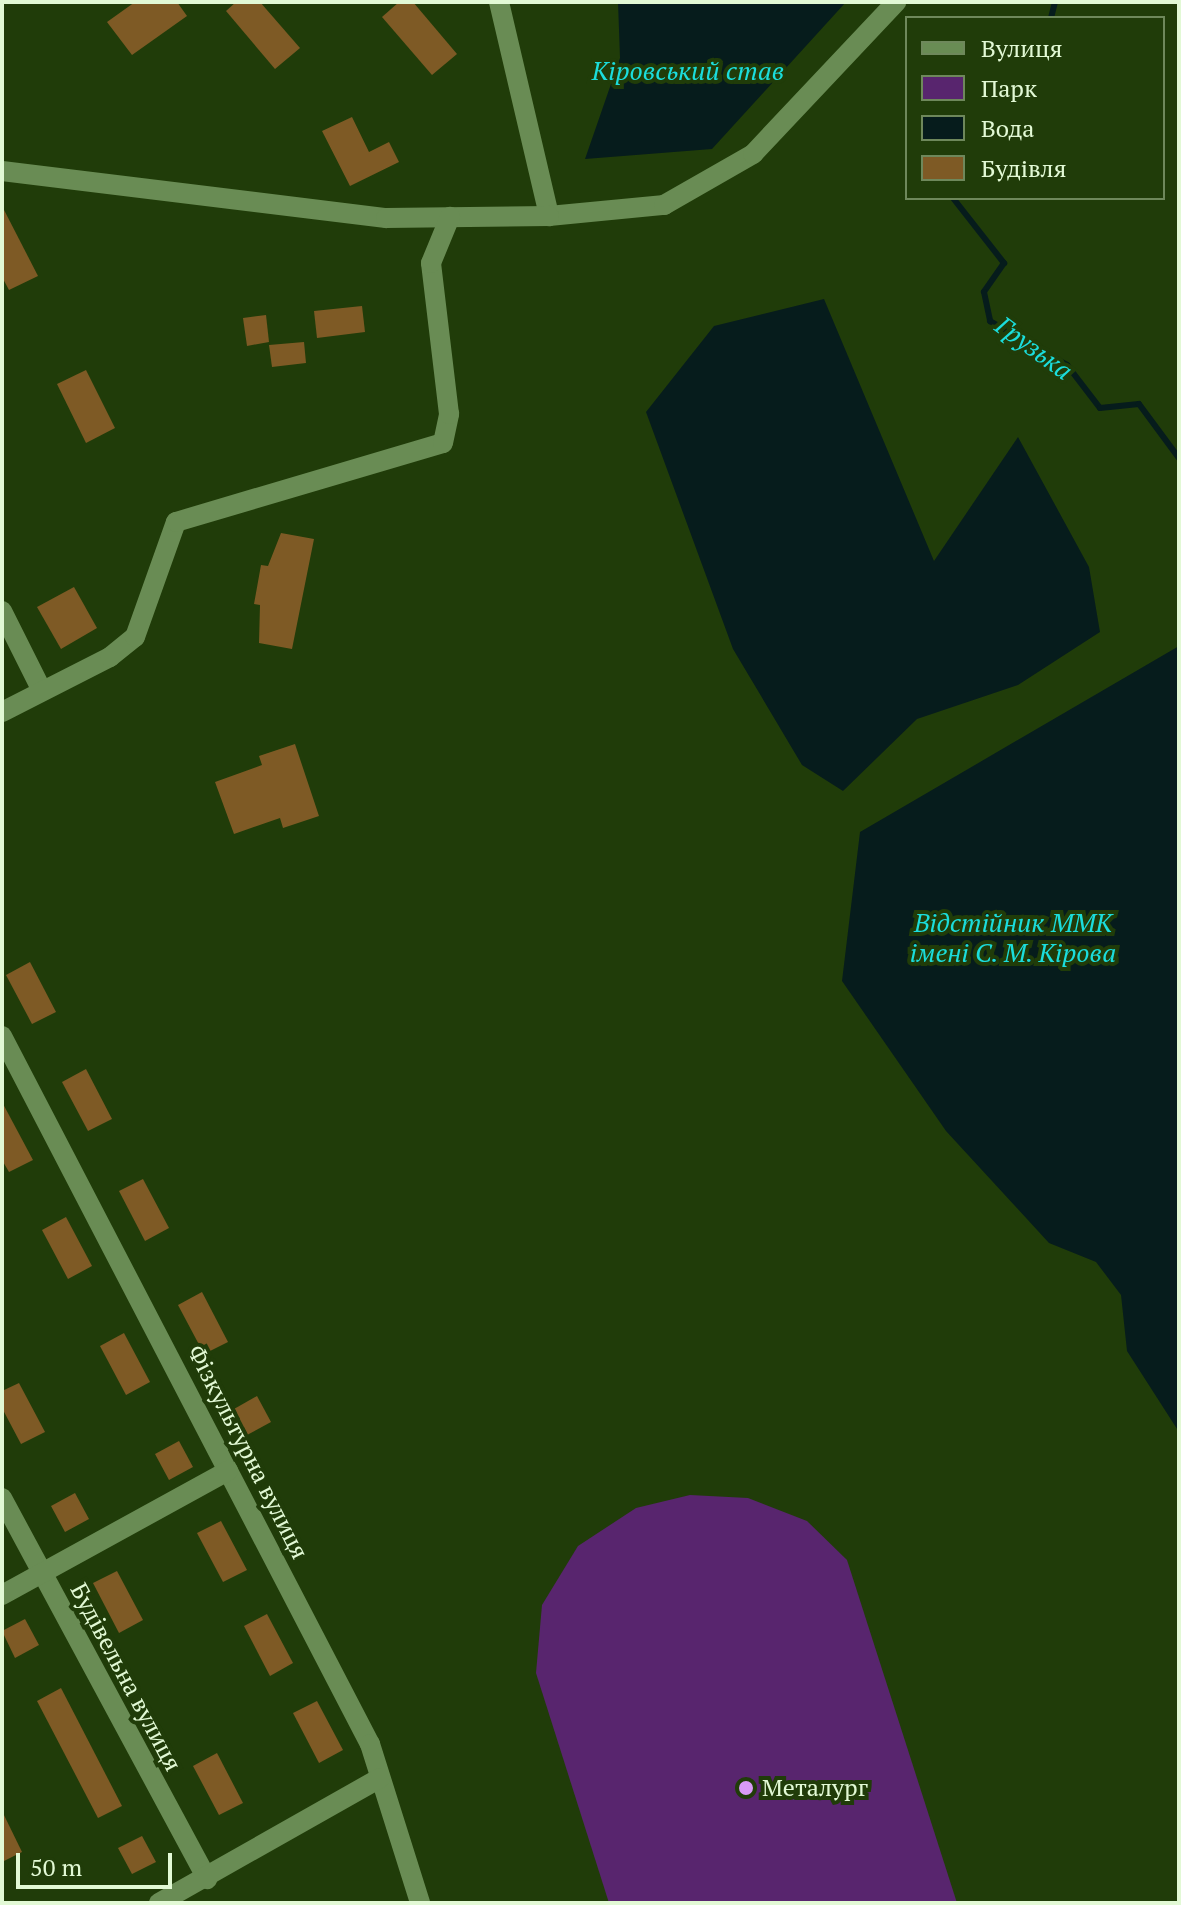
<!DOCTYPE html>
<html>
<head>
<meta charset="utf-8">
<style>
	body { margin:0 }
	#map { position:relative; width:1181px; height:1905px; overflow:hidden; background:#203c09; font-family:"PT Serif",serif }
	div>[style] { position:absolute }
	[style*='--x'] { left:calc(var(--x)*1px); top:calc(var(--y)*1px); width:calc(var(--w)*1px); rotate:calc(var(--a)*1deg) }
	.green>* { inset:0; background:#58256e }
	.water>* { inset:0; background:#061c1c }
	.stream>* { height:6px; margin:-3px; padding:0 3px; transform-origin:3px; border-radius:3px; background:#061c1c }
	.building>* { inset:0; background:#7e5a25 }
	.minor>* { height:20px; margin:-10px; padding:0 10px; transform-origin:10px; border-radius:10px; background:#698c54 }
	.dots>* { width:22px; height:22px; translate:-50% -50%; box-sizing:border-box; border:4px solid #203c09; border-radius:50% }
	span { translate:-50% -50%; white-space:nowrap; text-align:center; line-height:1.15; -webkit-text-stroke:8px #203c09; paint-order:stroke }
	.street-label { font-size:24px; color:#e2f9d5 }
	.poi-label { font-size:24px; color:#e2f9d5 }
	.left { translate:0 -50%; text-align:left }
	.water-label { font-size:26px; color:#1bdddc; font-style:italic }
	.frame { position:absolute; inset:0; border:4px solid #e2f9d5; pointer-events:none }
	.legend { position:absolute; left:905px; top:16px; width:260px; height:184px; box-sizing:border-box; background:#203c09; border:2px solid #6e885b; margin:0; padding:10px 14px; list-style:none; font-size:24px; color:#e2f9d5 }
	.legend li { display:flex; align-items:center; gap:16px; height:40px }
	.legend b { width:40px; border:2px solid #6e885b }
	.scale { position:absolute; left:16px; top:1853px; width:156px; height:36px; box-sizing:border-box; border:4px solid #e2f9d5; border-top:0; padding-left:10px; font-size:24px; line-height:28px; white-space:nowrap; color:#e2f9d5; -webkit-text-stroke:6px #203c09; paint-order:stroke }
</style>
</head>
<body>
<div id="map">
	<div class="green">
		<i style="clip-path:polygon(690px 1495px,748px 1498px,807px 1521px,847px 1560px,957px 1903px,609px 1903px,536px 1673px,542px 1605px,578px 1546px,636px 1508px)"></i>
	</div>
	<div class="water">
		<i style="clip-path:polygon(618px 2px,846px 2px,712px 149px,585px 159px,620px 58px)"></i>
		<i style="clip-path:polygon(824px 299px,934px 561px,1018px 437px,1089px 567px,1100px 632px,1018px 685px,917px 719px,843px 791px,802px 765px,733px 649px,646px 412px,714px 326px)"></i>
		<i style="clip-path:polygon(1179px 646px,1179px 1432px,1127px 1351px,1121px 1295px,1096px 1262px,1049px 1243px,946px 1131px,842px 981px,860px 832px)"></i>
	</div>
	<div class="stream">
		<i style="--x:1051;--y:18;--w:16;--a:-76"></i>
		<i style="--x:953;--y:198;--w:83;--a:51.9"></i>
		<i style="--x:1004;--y:263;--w:35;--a:125"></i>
		<i style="--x:984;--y:292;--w:30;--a:78"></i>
		<i style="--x:990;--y:321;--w:89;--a:29.7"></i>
		<i style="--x:1067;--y:365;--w:54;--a:52.5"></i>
		<i style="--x:1100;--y:408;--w:39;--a:-6"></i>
		<i style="--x:1139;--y:404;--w:67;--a:53.5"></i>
	</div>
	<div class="building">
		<i style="clip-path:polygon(135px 2px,177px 2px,187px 16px,132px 55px,107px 22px)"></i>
		<i style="clip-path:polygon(236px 2px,260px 2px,300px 48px,275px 69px,226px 11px)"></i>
		<i style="clip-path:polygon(399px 2px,413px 2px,457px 54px,432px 75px,382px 17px)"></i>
		<i style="clip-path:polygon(352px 117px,369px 152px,389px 142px,399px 162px,350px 186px,322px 131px)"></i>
		<i style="clip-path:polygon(2px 206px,38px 276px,9px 290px,2px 277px)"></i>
		<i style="clip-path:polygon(362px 306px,365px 332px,317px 338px,314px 311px)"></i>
		<i style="clip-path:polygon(266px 315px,269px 342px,247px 346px,243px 318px)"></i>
		<i style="clip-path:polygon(304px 342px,306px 363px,272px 367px,269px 345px)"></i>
		<i style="clip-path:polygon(86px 370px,115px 428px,86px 443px,57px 384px)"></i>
		<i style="clip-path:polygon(281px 533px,314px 539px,292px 649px,259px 643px,260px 605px,254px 604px,261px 565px,268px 566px)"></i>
		<i style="clip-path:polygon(74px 587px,97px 628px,61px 649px,37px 607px)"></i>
		<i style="clip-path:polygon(295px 744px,319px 816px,283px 828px,280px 818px,234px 834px,215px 782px,262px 765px,259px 756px)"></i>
		<i style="clip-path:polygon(30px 962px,56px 1012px,32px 1024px,6px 975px)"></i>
		<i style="clip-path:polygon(86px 1069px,112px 1119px,88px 1131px,62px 1082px)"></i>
		<i style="clip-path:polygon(2px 1102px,33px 1160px,9px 1172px,2px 1160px)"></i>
		<i style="clip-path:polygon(143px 1179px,169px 1228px,145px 1241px,119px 1191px)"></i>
		<i style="clip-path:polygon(66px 1217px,92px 1266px,68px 1279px,42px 1230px)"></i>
		<i style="clip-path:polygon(202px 1292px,228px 1342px,204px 1354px,178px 1305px)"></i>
		<i style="clip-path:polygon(124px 1333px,150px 1382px,126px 1395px,100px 1346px)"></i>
		<i style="clip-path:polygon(19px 1383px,45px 1432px,21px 1444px,2px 1408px,2px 1391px)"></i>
		<i style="clip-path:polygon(257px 1396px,271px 1422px,247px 1435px,234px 1409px)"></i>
		<i style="clip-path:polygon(179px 1441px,193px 1467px,169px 1480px,155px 1454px)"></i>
		<i style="clip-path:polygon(75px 1493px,89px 1519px,65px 1532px,51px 1506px)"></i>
		<i style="clip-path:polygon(221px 1521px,247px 1570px,223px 1582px,197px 1533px)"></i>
		<i style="clip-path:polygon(117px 1571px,143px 1620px,119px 1633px,93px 1583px)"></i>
		<i style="clip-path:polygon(267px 1614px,293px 1663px,270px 1676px,244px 1626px)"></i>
		<i style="clip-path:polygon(25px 1619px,39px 1645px,15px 1658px,2px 1631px)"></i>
		<i style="clip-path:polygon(61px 1688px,122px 1806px,98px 1818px,37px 1701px)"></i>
		<i style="clip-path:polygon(317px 1701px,343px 1750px,319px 1763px,293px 1713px)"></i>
		<i style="clip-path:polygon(217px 1753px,243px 1803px,219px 1815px,193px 1766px)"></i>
		<i style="clip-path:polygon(2px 1811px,22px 1852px,2px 1862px)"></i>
		<i style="clip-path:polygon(142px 1836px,156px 1862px,132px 1874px,118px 1848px)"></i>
	</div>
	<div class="minor">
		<i style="--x:499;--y:2;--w:220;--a:76.8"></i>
		<i style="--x:549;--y:216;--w:116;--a:-5.5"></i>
		<i style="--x:664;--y:205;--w:103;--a:-29.8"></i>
		<i style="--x:753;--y:154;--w:209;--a:-46.7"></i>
		<i style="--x:2;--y:171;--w:387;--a:7"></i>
		<i style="--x:386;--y:218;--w:163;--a:-0.7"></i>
		<i style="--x:2;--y:611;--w:89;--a:63.4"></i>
		<i style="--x:2;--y:712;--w:121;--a:-27"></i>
		<i style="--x:110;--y:657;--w:32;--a:-39"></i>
		<i style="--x:135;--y:637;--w:122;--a:-70.4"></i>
		<i style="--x:176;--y:522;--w:278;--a:-16.5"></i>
		<i style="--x:443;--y:443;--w:30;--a:-78"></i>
		<i style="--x:449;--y:414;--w:152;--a:-96.8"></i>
		<i style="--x:431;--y:263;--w:50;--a:-67.6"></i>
		<i style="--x:2;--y:1036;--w:798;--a:62.54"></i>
		<i style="--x:370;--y:1744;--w:167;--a:72.5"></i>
		<i style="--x:2;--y:1498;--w:433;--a:61.7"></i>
		<i style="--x:2;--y:1595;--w:258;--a:-28.8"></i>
		<i style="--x:159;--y:1903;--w:254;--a:-29.5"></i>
	</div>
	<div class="dots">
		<i style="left:746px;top:1788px;background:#d99af7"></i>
	</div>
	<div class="street-label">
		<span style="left:248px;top:1452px;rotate:63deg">Фiзкультурна вулиця</span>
		<span style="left:126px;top:1677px;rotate:62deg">Будівельна вулиця</span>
	</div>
	<div class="poi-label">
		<span class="left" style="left:762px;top:1788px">Металург</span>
	</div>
	<div class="water-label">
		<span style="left:688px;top:71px">Кіровський став</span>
		<span style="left:1034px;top:348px;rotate:36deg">Грузька</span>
		<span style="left:1013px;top:938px">Відстійник ММК<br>імені С. М. Кірова</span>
	</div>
	<div class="frame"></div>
	<ul class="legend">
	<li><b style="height:10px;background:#698c54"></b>Вулиця</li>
	<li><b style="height:22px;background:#58256e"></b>Парк</li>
	<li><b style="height:22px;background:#061c1c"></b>Вода</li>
	<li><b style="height:22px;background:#7e5a25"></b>Будівля</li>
	</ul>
	<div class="scale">50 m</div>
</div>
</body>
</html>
